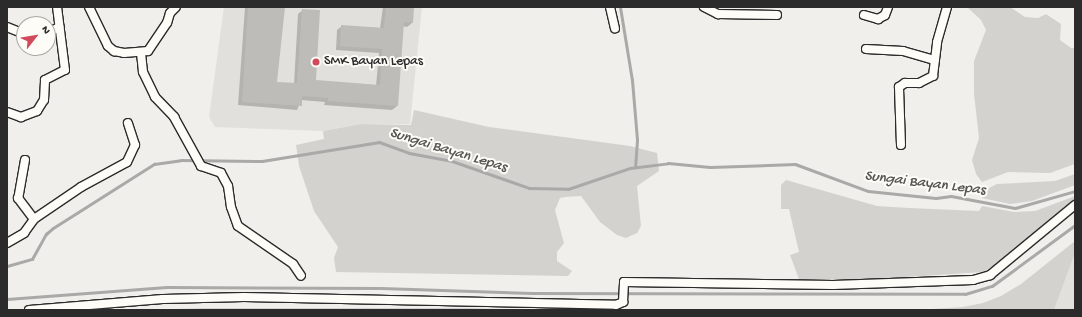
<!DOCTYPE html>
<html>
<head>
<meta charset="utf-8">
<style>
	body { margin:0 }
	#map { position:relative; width:1082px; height:317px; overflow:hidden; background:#f0efeb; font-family:"Gochi Hand",sans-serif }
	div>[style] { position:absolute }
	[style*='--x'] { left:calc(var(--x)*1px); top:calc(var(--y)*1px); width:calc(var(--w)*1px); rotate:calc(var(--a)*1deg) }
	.built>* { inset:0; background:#e1e0dc }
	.green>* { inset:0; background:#d3d2cf }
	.shadow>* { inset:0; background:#0003 }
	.stream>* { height:3px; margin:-1.5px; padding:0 1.5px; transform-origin:1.5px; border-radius:1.5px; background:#aaa9a7 }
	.building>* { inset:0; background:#bdbcb8 }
	.roads { filter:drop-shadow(1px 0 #2b2b2b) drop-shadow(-1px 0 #2b2b2b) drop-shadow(0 1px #2b2b2b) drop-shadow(0 -1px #2b2b2b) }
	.street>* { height:8px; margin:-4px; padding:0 4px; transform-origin:4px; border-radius:4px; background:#fdfcf7 }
	.dots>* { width:11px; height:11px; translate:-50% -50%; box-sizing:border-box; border:2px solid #fdfcf7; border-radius:50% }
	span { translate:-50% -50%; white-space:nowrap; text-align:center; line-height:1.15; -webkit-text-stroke:4px #fdfcf7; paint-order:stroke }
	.poi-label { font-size:14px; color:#2b2b2b }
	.left { translate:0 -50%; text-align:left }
	.water-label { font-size:15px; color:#575756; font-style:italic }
	.frame { position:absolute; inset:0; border:8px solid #2b2b2b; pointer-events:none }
	.north { position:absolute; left:16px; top:16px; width:40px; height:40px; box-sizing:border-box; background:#fdfcf7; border:1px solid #a9a8a5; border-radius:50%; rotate:59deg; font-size:11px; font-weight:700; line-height:16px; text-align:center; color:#2b2b2b }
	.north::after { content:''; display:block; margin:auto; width:14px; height:18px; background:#d1495b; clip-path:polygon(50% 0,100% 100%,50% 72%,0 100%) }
</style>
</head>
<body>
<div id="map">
	<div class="built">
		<i style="clip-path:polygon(224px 7px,422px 7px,410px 124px,361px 124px,323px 131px,215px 127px,209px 117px)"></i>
		<i style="clip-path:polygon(1075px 253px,1075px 310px,1054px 310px)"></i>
	</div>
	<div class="green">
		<i style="clip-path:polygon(967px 7px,1010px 7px,1025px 17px,1038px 18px,1046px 14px,1061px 24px,1060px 40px,1071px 48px,1075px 48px,1075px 164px,1050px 173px,1008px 172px,982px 182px,976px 174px,972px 160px,979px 138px,974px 94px,974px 61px,986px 30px,981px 20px)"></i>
		<i style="clip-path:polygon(414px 110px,489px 127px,630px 146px,657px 153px,659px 171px,637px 186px,641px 226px,637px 233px,626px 238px,617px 235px,600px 222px,581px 196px,565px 197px,560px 198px,555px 210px,564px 243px,557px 252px,557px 261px,572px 271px,568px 276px,336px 272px,334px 258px,338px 247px,314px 211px,299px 166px,296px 145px,324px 139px,323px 131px,361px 124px,411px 125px)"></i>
		<i style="clip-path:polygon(1075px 174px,1075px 185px,1032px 201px,1010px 204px,982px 198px,989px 188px,997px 184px,1055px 181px)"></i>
		<i style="clip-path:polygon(786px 180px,877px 206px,909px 208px,979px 211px,982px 206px,1014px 212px,1035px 211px,1075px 196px,1075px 201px,1000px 262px,983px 272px,859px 280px,799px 279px,790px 255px,799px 252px,789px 209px,781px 209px,781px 185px)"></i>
		<i style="clip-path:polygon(1075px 241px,1075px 253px,1054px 310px,916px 310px,963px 307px,983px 303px,1001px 296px,1021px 284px)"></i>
		<i style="clip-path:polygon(204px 308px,470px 308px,536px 310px,143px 310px)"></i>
	</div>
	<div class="shadow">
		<i style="clip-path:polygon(245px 7px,284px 7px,276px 83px,294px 84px,298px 14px,303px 10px,315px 81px,376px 86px,379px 53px,336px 50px,337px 30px,342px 26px,380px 28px,383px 7px,413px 7px,412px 23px,407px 27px,402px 26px,397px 106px,392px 110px,324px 105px,325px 102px,301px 100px,297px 110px,238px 105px)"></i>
	</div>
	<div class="stream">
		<i style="--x:620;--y:7;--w:74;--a:80.7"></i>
		<i style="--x:632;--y:80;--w:60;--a:85.2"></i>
		<i style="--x:637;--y:140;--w:27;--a:94"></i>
		<i style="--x:7;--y:266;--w:26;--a:-16"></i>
		<i style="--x:32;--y:259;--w:29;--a:-61"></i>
		<i style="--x:46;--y:234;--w:9;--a:-41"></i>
		<i style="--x:53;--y:228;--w:120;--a:-32.4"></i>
		<i style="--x:154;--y:164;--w:27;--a:-8"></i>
		<i style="--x:181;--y:160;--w:81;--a:0.7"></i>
		<i style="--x:262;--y:161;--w:119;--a:-9.2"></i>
		<i style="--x:379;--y:142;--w:32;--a:20"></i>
		<i style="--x:409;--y:153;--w:44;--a:10.5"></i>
		<i style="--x:452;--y:161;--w:82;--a:19.3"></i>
		<i style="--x:529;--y:188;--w:39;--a:1"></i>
		<i style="--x:568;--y:189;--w:65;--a:-18.7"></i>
		<i style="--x:630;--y:168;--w:38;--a:-7"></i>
		<i style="--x:668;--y:163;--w:42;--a:5.4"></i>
		<i style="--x:710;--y:167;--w:85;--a:-2"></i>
		<i style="--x:795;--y:164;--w:78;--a:20.3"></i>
		<i style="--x:868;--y:191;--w:68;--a:5.9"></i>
		<i style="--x:936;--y:198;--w:15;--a:-8"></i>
		<i style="--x:951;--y:196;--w:65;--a:10.6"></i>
		<i style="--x:1015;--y:208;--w:62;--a:-15.8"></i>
		<i style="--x:7;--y:299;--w:160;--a:-4.3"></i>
		<i style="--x:167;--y:287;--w:214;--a:0.3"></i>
		<i style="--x:381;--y:288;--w:151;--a:1.9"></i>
		<i style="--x:532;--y:293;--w:433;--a:0.1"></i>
		<i style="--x:965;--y:294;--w:28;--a:-17"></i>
		<i style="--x:992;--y:286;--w:103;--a:-36.3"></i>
	</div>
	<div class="building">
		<i style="clip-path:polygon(248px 7px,285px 7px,277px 82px,297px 83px,302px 9px,320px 10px,316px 80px,380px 85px,382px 49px,340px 46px,341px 25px,384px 28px,386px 7px,414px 7px,413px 23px,404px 22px,398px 106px,328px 101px,328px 98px,302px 96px,302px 106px,242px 102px)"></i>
	</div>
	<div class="roads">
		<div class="street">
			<i style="--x:89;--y:7;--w:43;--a:64"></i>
			<i style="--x:108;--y:46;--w:8;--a:40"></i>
			<i style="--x:114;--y:51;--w:10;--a:11"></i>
			<i style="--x:124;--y:53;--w:24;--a:-5"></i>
			<i style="--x:148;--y:51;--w:34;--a:-56"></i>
			<i style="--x:167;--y:23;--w:10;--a:-73"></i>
			<i style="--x:170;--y:13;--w:8;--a:-45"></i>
			<i style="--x:610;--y:7;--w:22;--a:77"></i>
			<i style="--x:704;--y:7;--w:16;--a:27"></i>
			<i style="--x:718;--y:14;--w:59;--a:1"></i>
			<i style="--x:864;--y:15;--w:15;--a:16"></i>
			<i style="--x:878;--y:19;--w:8;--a:-30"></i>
			<i style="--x:885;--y:15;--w:9;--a:-69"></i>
			<i style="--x:7;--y:27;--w:18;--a:22"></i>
			<i style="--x:48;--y:33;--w:13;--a:-29"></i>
			<i style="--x:866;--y:49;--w:37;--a:3"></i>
			<i style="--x:903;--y:51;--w:33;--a:16"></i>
			<i style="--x:141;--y:53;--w:19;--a:84"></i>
			<i style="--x:143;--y:72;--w:28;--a:64"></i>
			<i style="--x:155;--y:97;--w:28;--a:46"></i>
			<i style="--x:174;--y:117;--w:56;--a:61.1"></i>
			<i style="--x:201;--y:166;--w:21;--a:19"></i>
			<i style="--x:221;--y:173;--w:15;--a:62"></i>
			<i style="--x:228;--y:186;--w:21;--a:82"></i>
			<i style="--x:231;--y:207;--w:20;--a:70"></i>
			<i style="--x:238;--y:226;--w:67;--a:34.6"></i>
			<i style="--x:293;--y:264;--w:14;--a:56"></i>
			<i style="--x:7;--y:112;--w:15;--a:20"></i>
			<i style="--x:21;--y:117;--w:17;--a:-21"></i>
			<i style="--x:37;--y:111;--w:13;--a:-58"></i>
			<i style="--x:44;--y:100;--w:20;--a:-87"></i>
			<i style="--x:45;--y:80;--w:22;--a:-27"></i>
			<i style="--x:65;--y:70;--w:64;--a:-97.2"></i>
			<i style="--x:901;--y:145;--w:58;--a:-92"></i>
			<i style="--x:899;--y:87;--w:7;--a:-34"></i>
			<i style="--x:905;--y:83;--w:14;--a:0"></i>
			<i style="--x:919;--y:83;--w:16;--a:-27"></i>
			<i style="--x:933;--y:76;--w:34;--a:-83"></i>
			<i style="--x:937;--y:42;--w:36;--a:-74"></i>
			<i style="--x:25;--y:160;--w:39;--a:100"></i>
			<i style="--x:18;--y:198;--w:26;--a:53"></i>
			<i style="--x:7;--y:243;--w:20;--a:-30"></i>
			<i style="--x:24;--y:233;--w:17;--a:-54"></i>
			<i style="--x:34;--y:219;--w:57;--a:-34.2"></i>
			<i style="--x:81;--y:187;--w:52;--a:-28.5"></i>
			<i style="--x:127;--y:162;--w:19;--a:-65"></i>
			<i style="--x:135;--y:145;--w:23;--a:-108"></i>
			<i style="--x:29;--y:310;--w:134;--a:-4.7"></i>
			<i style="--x:163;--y:299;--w:81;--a:-1.4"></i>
			<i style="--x:244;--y:297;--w:372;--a:1.2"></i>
			<i style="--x:616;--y:305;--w:8;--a:-23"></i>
			<i style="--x:623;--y:302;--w:20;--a:-87"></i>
			<i style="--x:624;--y:282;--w:209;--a:0.8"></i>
			<i style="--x:833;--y:285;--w:140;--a:-2"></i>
			<i style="--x:973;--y:280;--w:18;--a:-16"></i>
			<i style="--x:990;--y:275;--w:110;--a:-39.5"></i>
		</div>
	</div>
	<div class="dots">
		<i style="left:316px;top:62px;background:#d1495b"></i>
	</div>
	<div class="poi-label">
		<span class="left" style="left:324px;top:62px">SMK Bayan Lepas</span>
	</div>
	<div class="water-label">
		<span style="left:448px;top:151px;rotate:17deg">Sungai Bayan Lepas</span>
		<span style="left:925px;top:184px;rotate:7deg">Sungai Bayan Lepas</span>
	</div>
	<div class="frame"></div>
	<div class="north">N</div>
</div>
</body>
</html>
